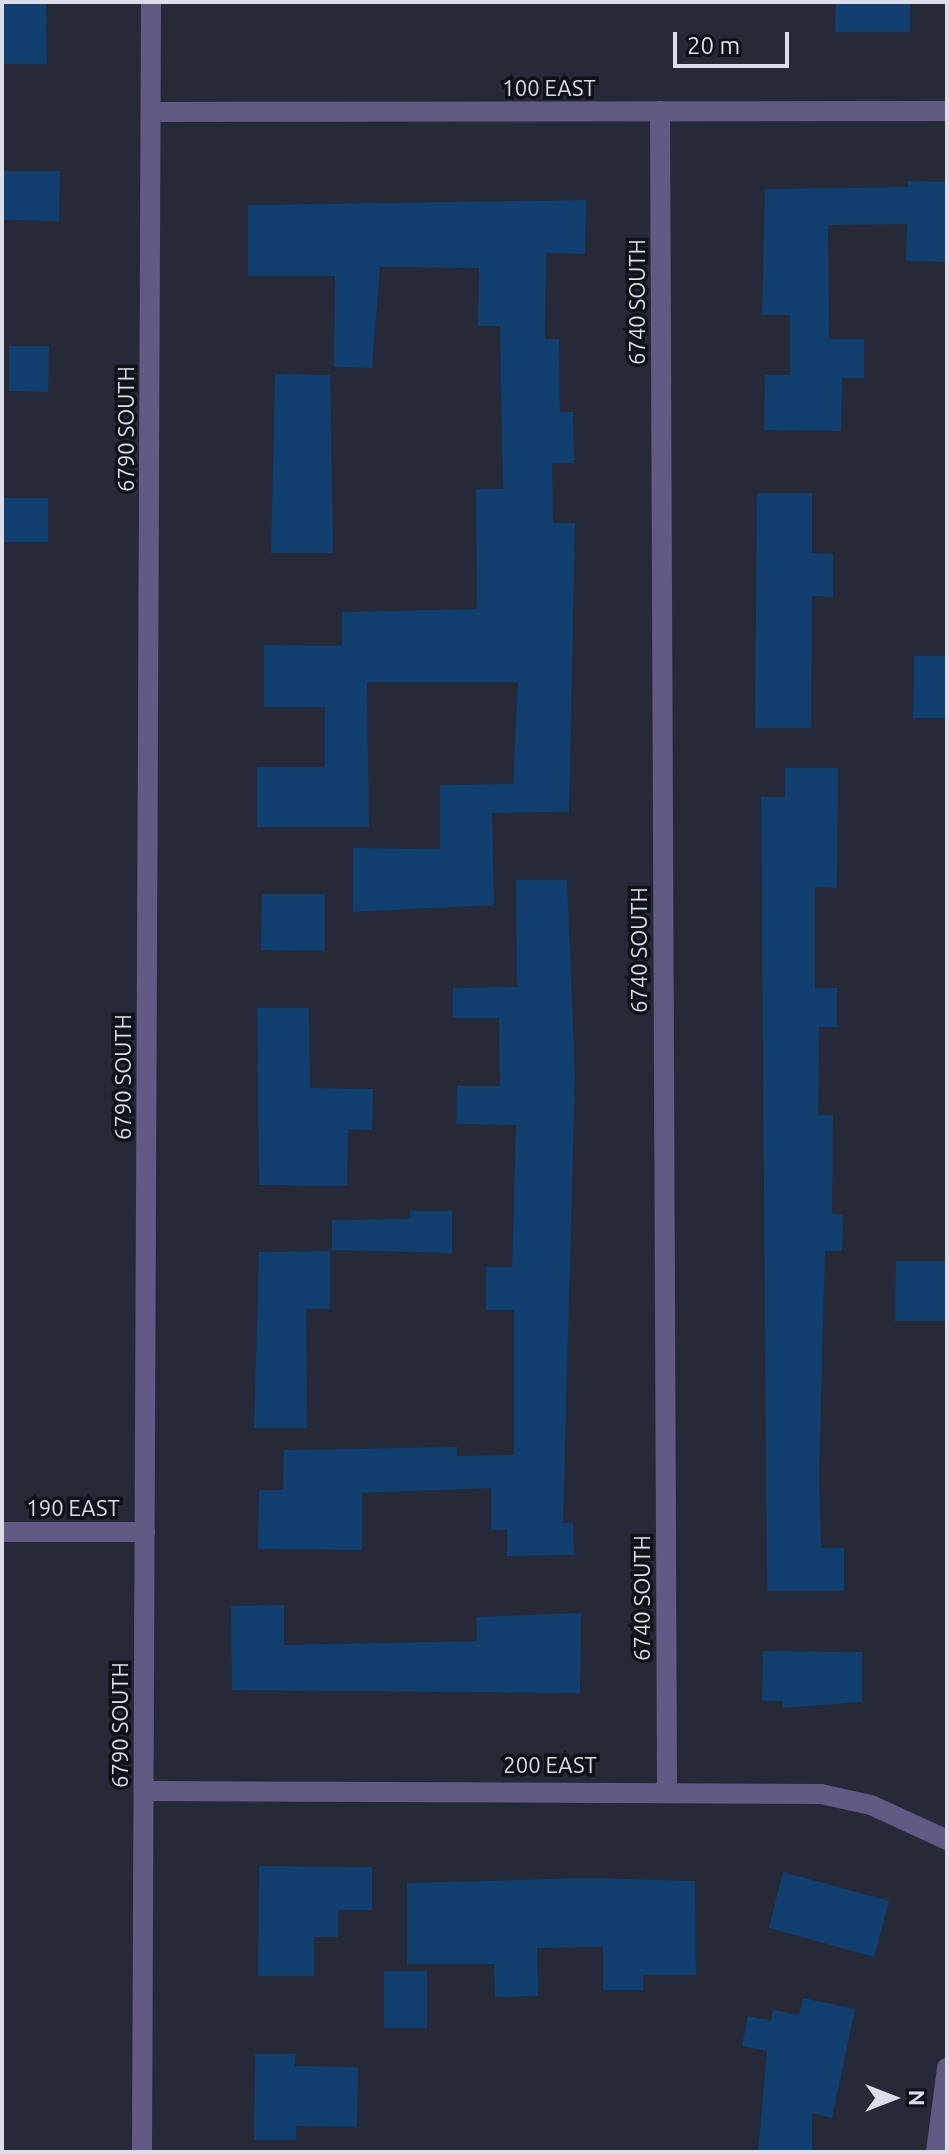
<!DOCTYPE html>
<html>
<head>
<meta charset="utf-8">
<style>
	body { margin:0 }
	#map { position:relative; width:949px; height:2154px; overflow:hidden; background:#252938; font-family:Ubuntu,sans-serif }
	div>[style] { position:absolute }
	[style*='--x'] { left:calc(var(--x)*1px); top:calc(var(--y)*1px); width:calc(var(--w)*1px); rotate:calc(var(--a)*1deg) }
	.building>* { inset:0; background:#113f6f }
	.minor>* { height:20px; margin:-10px; padding:0 10px; transform-origin:10px; border-radius:10px; background:#635985 }
	span { translate:-50% -50%; white-space:nowrap; text-align:center; line-height:1.15; -webkit-text-stroke:7px #101219; paint-order:stroke }
	.street-label { font-size:22px; color:#dbdee8 }
	.frame { position:absolute; inset:0; border:4px solid #dbdee8; pointer-events:none }
	.north { position:absolute; left:853px; top:2058px; width:80px; height:80px; -webkit-text-stroke:6px #101219; paint-order:stroke; rotate:90deg; font-size:22px; font-weight:700; line-height:32px; text-align:center; color:#dbdee8 }
	.north::after { content:''; display:block; margin:auto; width:28px; height:36px; background:#dbdee8; clip-path:polygon(50% 0,100% 100%,50% 72%,0 100%) }
	.scale { position:absolute; left:673px; top:32px; width:116px; height:36px; box-sizing:border-box; border:4px solid #dbdee8; border-top:0; padding-left:10px; font-size:24px; line-height:28px; white-space:nowrap; color:#dbdee8; -webkit-text-stroke:6px #101219; paint-order:stroke }
</style>
</head>
<body>
<div id="map">
	<div class="building">
		<i style="clip-path:polygon(2px 2px,46px 2px,47px 64px,2px 64px)"></i>
		<i style="clip-path:polygon(836px 2px,910px 2px,910px 32px,835px 32px)"></i>
		<i style="clip-path:polygon(2px 171px,60px 171px,59px 221px,2px 220px)"></i>
		<i style="clip-path:polygon(908px 181px,947px 182px,947px 262px,906px 261px,907px 224px,828px 225px,829px 339px,864px 339px,864px 378px,842px 378px,841px 431px,764px 430px,765px 375px,790px 375px,790px 315px,762px 315px,765px 189px,908px 187px)"></i>
		<i style="clip-path:polygon(586px 200px,585px 254px,546px 253px,545px 339px,559px 339px,560px 412px,573px 412px,574px 463px,552px 463px,553px 523px,575px 523px,569px 812px,492px 813px,494px 905px,353px 912px,353px 848px,440px 849px,440px 785px,513px 784px,518px 682px,367px 682px,369px 827px,257px 827px,257px 767px,325px 767px,325px 707px,264px 707px,264px 645px,342px 646px,342px 612px,477px 609px,476px 489px,503px 489px,500px 326px,478px 326px,479px 268px,380px 267px,372px 368px,334px 367px,335px 276px,248px 276px,248px 205px)"></i>
		<i style="clip-path:polygon(9px 346px,49px 346px,48px 392px,9px 391px)"></i>
		<i style="clip-path:polygon(275px 374px,330px 375px,333px 553px,271px 553px)"></i>
		<i style="clip-path:polygon(757px 493px,812px 493px,812px 553px,833px 554px,833px 597px,812px 596px,811px 728px,755px 728px)"></i>
		<i style="clip-path:polygon(2px 498px,48px 498px,48px 542px,2px 542px)"></i>
		<i style="clip-path:polygon(914px 656px,947px 656px,947px 718px,913px 718px)"></i>
		<i style="clip-path:polygon(785px 768px,838px 768px,837px 888px,815px 887px,815px 988px,837px 988px,837px 1027px,819px 1027px,818px 1115px,833px 1115px,832px 1214px,843px 1215px,842px 1251px,825px 1251px,819px 1476px,821px 1548px,844px 1548px,844px 1591px,767px 1591px,761px 797px,785px 797px)"></i>
		<i style="clip-path:polygon(516px 880px,567px 880px,575px 1073px,563px 1523px,573px 1523px,574px 1555px,507px 1556px,507px 1530px,491px 1530px,491px 1488px,362px 1493px,362px 1550px,258px 1549px,259px 1490px,283px 1490px,284px 1450px,457px 1447px,457px 1456px,514px 1455px,514px 1310px,486px 1310px,486px 1267px,512px 1267px,516px 1125px,456px 1124px,457px 1086px,500px 1086px,499px 1018px,453px 1018px,453px 988px,517px 987px)"></i>
		<i style="clip-path:polygon(262px 894px,325px 894px,325px 951px,261px 950px)"></i>
		<i style="clip-path:polygon(257px 1008px,309px 1008px,310px 1088px,373px 1089px,372px 1130px,348px 1129px,347px 1186px,259px 1185px)"></i>
		<i style="clip-path:polygon(410px 1211px,452px 1211px,452px 1253px,332px 1250px,332px 1220px,410px 1219px)"></i>
		<i style="clip-path:polygon(330px 1251px,330px 1309px,306px 1309px,307px 1428px,254px 1428px,259px 1252px)"></i>
		<i style="clip-path:polygon(896px 1261px,947px 1261px,947px 1321px,895px 1321px)"></i>
		<i style="clip-path:polygon(284px 1605px,284px 1645px,477px 1641px,477px 1617px,581px 1613px,580px 1693px,232px 1690px,231px 1606px)"></i>
		<i style="clip-path:polygon(763px 1651px,862px 1652px,862px 1702px,783px 1708px,783px 1701px,762px 1701px)"></i>
		<i style="clip-path:polygon(259px 1866px,372px 1867px,372px 1910px,338px 1910px,338px 1937px,314px 1937px,314px 1976px,258px 1976px)"></i>
		<i style="clip-path:polygon(783px 1872px,889px 1901px,874px 1957px,769px 1928px)"></i>
		<i style="clip-path:polygon(588px 1878px,695px 1881px,696px 1975px,643px 1975px,643px 1990px,603px 1990px,603px 1947px,537px 1948px,538px 1996px,495px 1997px,494px 1964px,407px 1964px,407px 1883px)"></i>
		<i style="clip-path:polygon(384px 1971px,427px 1971px,427px 2028px,384px 2028px)"></i>
		<i style="clip-path:polygon(803px 1998px,855px 2009px,832px 2118px,812px 2113px,812px 2152px,758px 2152px,767px 2051px,742px 2046px,748px 2016px,771px 2021px,773px 2010px,799px 2015px)"></i>
		<i style="clip-path:polygon(255px 2054px,296px 2054px,295px 2066px,358px 2067px,357px 2127px,296px 2126px,296px 2140px,254px 2140px)"></i>
	</div>
	<div class="minor">
		<i style="--x:660;--y:111;--w:1678;--a:89.76"></i>
		<i style="--x:151;--y:112;--w:796;--a:-0.07"></i>
		<i style="--x:2;--y:1532;--w:143;--a:0"></i>
		<i style="--x:144;--y:1791;--w:677;--a:0.25"></i>
		<i style="--x:821;--y:1794;--w:51;--a:12.4"></i>
		<i style="--x:871;--y:1805;--w:84;--a:24.7"></i>
		<i style="--x:142;--y:2152;--w:2150;--a:-89.76"></i>
		<i style="--x:936;--y:2152;--w:85;--a:-82.5"></i>
	</div>
	<div class="street-label">
		<span style="left:549px;top:88px">100 EAST</span>
		<span style="left:637px;top:302px;rotate:-90deg">6740 SOUTH</span>
		<span style="left:126px;top:429px;rotate:-90deg">6790 SOUTH</span>
		<span style="left:639px;top:950px;rotate:-90deg">6740 SOUTH</span>
		<span style="left:123px;top:1077px;rotate:-90deg">6790 SOUTH</span>
		<span style="left:73px;top:1508px">190 EAST</span>
		<span style="left:642px;top:1598px;rotate:-90deg">6740 SOUTH</span>
		<span style="left:120px;top:1725px;rotate:-90deg">6790 SOUTH</span>
		<span style="left:550px;top:1765px">200 EAST</span>
	</div>
	<div class="frame"></div>
	<div class="north">N</div>
	<div class="scale">20 m</div>
</div>
</body>
</html>
